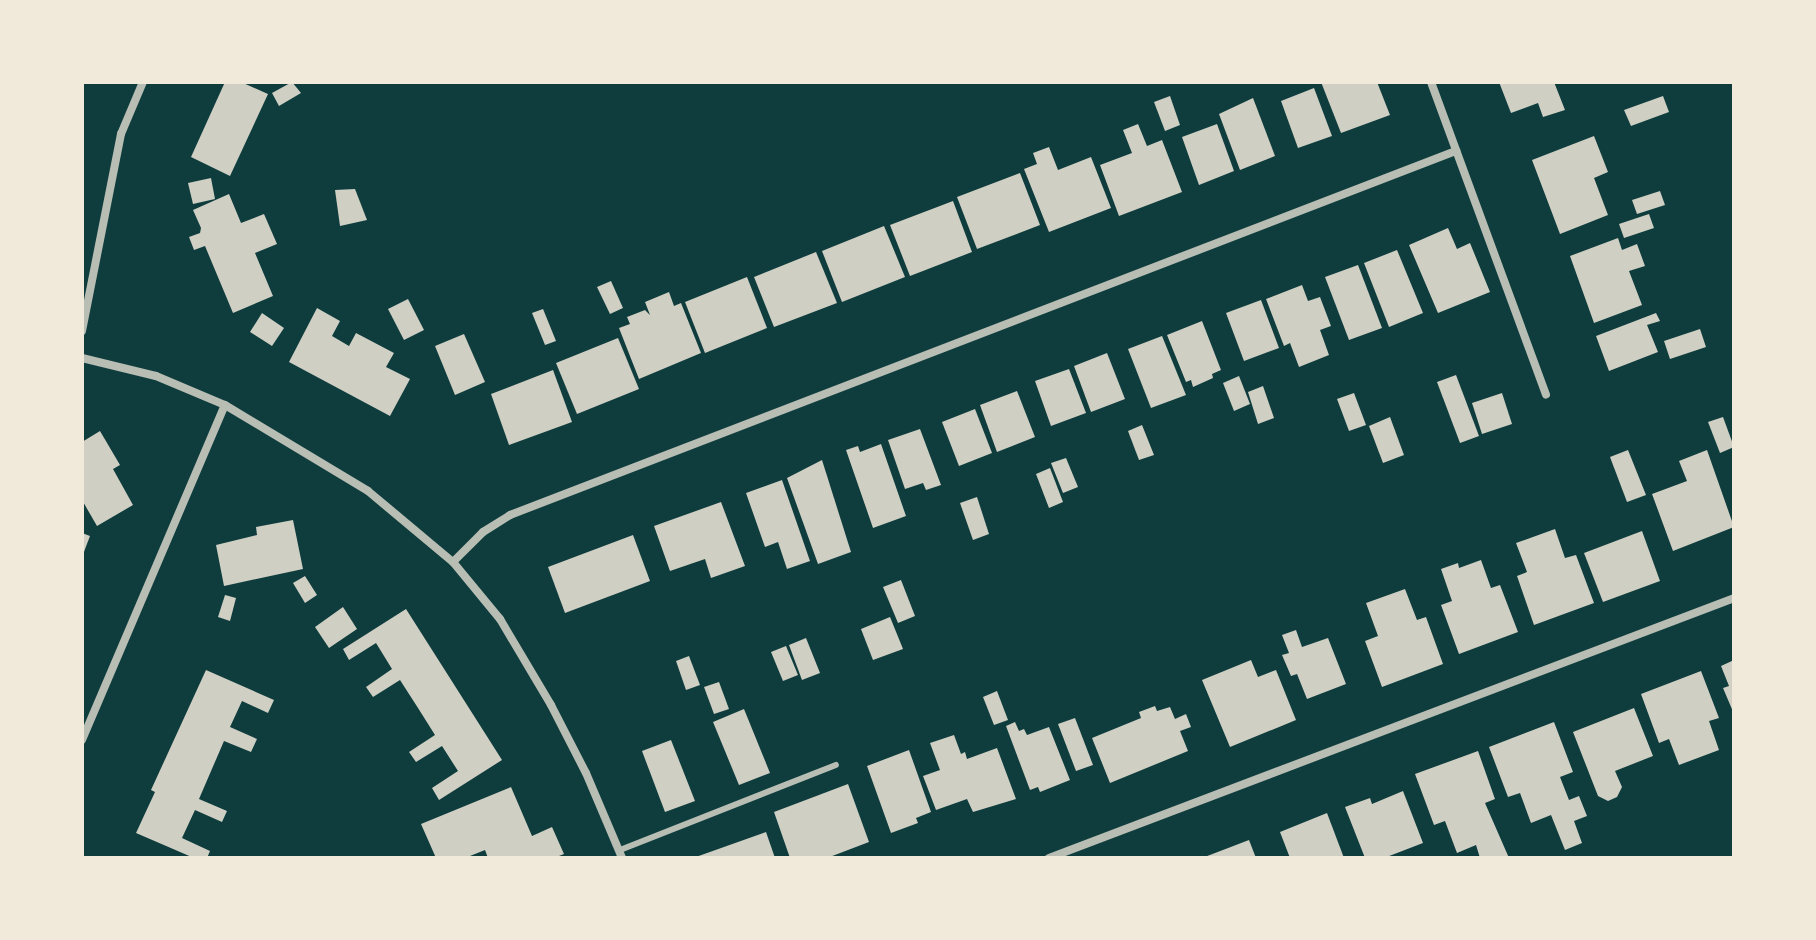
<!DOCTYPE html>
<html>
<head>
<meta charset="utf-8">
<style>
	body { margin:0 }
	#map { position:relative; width:1816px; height:940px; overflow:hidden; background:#0f3d3e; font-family:Commissioner,sans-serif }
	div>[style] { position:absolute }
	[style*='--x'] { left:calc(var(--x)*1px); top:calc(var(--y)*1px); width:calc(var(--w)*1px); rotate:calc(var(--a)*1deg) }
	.building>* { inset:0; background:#cfcfc3 }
	.service>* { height:6px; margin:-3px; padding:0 3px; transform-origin:3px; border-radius:3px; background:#b8beb3 }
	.minor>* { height:8px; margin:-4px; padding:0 4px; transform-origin:4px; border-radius:4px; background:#b8beb3 }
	span { translate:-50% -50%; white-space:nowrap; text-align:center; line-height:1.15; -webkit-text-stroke:6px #f1e9da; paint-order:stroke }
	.frame { position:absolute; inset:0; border:84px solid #f1e9da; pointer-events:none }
</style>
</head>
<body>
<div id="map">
	<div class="building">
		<i style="clip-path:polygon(225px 82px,241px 82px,268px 94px,230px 176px,191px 157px)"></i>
		<i style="clip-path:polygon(292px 82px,301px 93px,279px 106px,272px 93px)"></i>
		<i style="clip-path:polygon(1321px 82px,1377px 82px,1390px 115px,1341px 133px)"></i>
		<i style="clip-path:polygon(1499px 82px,1554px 82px,1565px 110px,1543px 117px,1538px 103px,1511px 113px)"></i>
		<i style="clip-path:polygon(1314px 88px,1332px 136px,1298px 148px,1281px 101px)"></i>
		<i style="clip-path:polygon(1170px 96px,1180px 125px,1165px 131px,1154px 102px)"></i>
		<i style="clip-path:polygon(1663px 96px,1669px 112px,1631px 126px,1624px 110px)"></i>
		<i style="clip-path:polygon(1253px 98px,1275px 156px,1240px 170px,1219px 114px)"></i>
		<i style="clip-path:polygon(1138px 124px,1147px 146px,1162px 140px,1182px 192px,1119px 216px,1100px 165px,1132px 153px,1123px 130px)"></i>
		<i style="clip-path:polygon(1217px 124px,1234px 171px,1199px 185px,1182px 137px)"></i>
		<i style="clip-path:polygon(1594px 136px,1608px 172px,1594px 178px,1608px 215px,1560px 234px,1532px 160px)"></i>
		<i style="clip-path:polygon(1049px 147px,1058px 170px,1091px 157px,1111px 208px,1049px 232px,1024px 169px,1037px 164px,1033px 153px)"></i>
		<i style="clip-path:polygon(1020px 173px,1040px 225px,977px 249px,957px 197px)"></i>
		<i style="clip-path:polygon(211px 178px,215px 199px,193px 204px,188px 183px)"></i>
		<i style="clip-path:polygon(355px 189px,367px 220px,340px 226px,335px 190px)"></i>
		<i style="clip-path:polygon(1660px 191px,1665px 205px,1637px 214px,1632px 200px)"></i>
		<i style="clip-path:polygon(229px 194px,241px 223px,264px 214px,277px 244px,255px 253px,273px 296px,233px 313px,205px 246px,194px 250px,189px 237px,200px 233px,201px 228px,193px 210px)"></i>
		<i style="clip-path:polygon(953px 201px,972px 252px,910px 276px,890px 225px)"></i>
		<i style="clip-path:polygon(1649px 214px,1654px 228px,1624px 238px,1619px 224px)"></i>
		<i style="clip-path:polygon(884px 226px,905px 277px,842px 302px,822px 251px)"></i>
		<i style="clip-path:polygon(1448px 228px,1457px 249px,1470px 243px,1490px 292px,1438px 313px,1409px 245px)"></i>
		<i style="clip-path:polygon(1618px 238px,1622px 250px,1637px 244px,1645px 266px,1629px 271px,1642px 305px,1594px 323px,1570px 256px)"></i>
		<i style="clip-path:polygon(1397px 250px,1423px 313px,1389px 327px,1364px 263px)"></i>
		<i style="clip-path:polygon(816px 252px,837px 303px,774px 327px,754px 277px)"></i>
		<i style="clip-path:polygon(1358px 265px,1382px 328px,1349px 340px,1325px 277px)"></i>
		<i style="clip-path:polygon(747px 277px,767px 328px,705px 353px,685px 302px)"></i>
		<i style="clip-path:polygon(611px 281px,623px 308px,610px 314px,597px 287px)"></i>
		<i style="clip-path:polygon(1302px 285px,1308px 301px,1320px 297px,1331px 326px,1320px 330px,1329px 355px,1299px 367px,1290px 343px,1284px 346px,1266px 299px)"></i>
		<i style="clip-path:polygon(669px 292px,674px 306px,681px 303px,701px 353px,639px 379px,619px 328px,630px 324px,627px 317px,645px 310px,650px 315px,645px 302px)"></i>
		<i style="clip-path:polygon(408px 299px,424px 330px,404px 340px,388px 309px)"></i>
		<i style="clip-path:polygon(1261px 300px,1279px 348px,1244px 361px,1226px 313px)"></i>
		<i style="clip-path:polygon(317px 308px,340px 321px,332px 336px,349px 346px,356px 333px,394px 353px,386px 367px,410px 379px,390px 416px,289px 362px)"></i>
		<i style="clip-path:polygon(543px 309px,556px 341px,545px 345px,532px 313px)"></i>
		<i style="clip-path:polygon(262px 313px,284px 328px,272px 346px,250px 332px)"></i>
		<i style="clip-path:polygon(1656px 313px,1660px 321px,1647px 325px,1658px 352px,1609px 371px,1596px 336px)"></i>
		<i style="clip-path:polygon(1202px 321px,1221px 370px,1212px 374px,1213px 378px,1193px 387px,1191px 380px,1186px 382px,1167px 335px)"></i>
		<i style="clip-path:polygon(1700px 329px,1706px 347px,1670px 359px,1664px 341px)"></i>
		<i style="clip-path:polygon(464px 334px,485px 382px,455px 395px,435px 346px)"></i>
		<i style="clip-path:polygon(1162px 336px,1186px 395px,1151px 408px,1128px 349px)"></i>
		<i style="clip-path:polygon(618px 338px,639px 389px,577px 414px,556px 363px)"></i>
		<i style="clip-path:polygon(1107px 353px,1125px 399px,1091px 412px,1074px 366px)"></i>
		<i style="clip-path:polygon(1069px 369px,1086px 413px,1051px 426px,1035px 381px)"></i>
		<i style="clip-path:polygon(553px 370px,572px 422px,509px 445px,491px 394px)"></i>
		<i style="clip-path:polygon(1456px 375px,1479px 436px,1460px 443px,1437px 382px)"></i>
		<i style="clip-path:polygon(1239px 376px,1250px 404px,1234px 411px,1223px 383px)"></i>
		<i style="clip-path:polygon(1263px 386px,1274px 418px,1258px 424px,1248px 392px)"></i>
		<i style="clip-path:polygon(1017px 391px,1035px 437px,997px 452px,980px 405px)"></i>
		<i style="clip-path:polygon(1354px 393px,1366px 425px,1349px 431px,1337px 399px)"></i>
		<i style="clip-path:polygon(1502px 393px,1512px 424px,1482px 434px,1472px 403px)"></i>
		<i style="clip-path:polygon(975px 409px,992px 453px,959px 466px,942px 422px)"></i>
		<i style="clip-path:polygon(1390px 417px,1404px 455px,1383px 463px,1369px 426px)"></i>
		<i style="clip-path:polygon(1723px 417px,1734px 447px,1720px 453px,1708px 422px)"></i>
		<i style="clip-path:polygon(1142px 425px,1154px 455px,1139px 460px,1128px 431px)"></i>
		<i style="clip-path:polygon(920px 429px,941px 485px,926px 490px,923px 483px,905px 489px,888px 440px)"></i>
		<i style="clip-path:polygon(100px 431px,120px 465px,113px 469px,133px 505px,97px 526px,82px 500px,82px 442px)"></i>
		<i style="clip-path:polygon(881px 444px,906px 516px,873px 528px,846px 450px,858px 446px,860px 452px)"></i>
		<i style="clip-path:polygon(1628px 450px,1646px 495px,1627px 502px,1610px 457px)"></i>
		<i style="clip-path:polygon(1707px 450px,1734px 527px,1673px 551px,1652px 494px,1687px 481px,1679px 461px)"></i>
		<i style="clip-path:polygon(1066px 458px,1078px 487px,1063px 493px,1051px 463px)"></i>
		<i style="clip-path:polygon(822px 460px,851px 552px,818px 564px,787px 478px)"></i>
		<i style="clip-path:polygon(1050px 468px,1063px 502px,1049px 508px,1036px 474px)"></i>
		<i style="clip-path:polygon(782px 480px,810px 561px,787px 569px,778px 542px,765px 547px,746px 493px)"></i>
		<i style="clip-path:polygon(977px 497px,989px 534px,973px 540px,960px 503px)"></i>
		<i style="clip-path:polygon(721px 502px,745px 566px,711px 578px,705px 559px,670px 571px,654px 526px)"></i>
		<i style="clip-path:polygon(293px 520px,303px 569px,224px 586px,216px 545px,257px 535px,256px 527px)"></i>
		<i style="clip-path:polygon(1555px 529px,1565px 558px,1576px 555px,1594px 603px,1534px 625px,1517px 576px,1527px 572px,1516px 543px)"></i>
		<i style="clip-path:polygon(1642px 531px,1660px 581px,1603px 602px,1584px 553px)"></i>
		<i style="clip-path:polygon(82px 533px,90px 536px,82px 557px)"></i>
		<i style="clip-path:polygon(633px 535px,650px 581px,565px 613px,548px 567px)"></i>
		<i style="clip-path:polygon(1481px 560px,1491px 588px,1500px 585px,1518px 632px,1459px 654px,1441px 605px,1452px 601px,1441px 569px,1458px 563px,1459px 568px)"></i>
		<i style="clip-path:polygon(305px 576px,317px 595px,305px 603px,293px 583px)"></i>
		<i style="clip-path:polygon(901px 580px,915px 616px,898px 623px,883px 587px)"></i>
		<i style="clip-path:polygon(1405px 589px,1417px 620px,1426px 617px,1443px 664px,1382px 687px,1365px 641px,1378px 636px,1366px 603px)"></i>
		<i style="clip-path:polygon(225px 595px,236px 598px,230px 621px,218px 617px)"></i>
		<i style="clip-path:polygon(343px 607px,357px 629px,329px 648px,315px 627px)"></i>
		<i style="clip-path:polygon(406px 609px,502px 760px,439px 800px,432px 788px,458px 771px,442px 746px,416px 762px,409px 752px,435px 735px,418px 708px,400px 680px,373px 697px,366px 687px,392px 669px,376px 643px,349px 660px,343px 649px)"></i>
		<i style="clip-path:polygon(890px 617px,903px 649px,873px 660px,861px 629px)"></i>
		<i style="clip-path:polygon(1296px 630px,1302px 647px,1328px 638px,1346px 684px,1307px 699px,1297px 674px,1291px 676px,1282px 655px,1289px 653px,1282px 635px)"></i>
		<i style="clip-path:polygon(806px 638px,820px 673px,802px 680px,789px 645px)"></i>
		<i style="clip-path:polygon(786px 646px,798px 675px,783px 681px,771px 652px)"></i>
		<i style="clip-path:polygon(689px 656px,700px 685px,686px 690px,676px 661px)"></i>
		<i style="clip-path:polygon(1251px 660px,1258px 677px,1276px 670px,1296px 720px,1230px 747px,1202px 680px)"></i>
		<i style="clip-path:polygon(1734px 660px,1734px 714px,1723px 688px,1729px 686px,1721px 666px)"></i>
		<i style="clip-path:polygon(206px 670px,274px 700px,268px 713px,242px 701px,230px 727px,257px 739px,251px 752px,224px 741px,199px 799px,227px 811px,222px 822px,195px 810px,182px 838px,210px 851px,207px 858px,194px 858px,136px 833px,155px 792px,151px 790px)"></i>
		<i style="clip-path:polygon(1701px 671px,1719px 718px,1709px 721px,1719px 750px,1679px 765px,1669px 739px,1659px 743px,1641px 694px)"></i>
		<i style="clip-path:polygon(719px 682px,729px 709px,714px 714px,704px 687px)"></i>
		<i style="clip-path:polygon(997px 691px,1008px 720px,994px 725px,983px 697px)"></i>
		<i style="clip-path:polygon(1155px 706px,1157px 711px,1170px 707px,1175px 719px,1186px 714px,1191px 727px,1180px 731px,1188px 751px,1110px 783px,1092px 738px,1141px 718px,1139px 712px)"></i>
		<i style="clip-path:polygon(1634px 708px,1653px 756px,1615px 771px,1622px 787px,1617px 797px,1608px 801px,1598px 796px,1573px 732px)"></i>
		<i style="clip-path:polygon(744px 709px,770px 773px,739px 785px,713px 722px)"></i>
		<i style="clip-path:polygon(1075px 718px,1093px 765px,1076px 771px,1058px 724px)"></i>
		<i style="clip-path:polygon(1015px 722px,1019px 731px,1024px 729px,1027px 735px,1049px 727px,1070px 780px,1040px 792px,1038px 787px,1030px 790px,1006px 726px)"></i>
		<i style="clip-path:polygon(1554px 722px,1573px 772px,1560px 777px,1569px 800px,1579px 796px,1587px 816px,1574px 821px,1582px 843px,1565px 850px,1551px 815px,1531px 823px,1520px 793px,1508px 797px,1489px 747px)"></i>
		<i style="clip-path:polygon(954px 735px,961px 754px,965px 752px,967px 759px,997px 748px,1016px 799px,973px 812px,967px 799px,936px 810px,923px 776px,940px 770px,930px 743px)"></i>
		<i style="clip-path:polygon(671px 740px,695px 801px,665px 812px,642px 751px)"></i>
		<i style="clip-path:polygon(909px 750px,931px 812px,916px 818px,918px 823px,891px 833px,867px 766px)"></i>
		<i style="clip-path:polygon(1478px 751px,1495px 799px,1485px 803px,1509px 858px,1480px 858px,1476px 845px,1457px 853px,1445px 821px,1434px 825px,1415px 774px)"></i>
		<i style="clip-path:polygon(848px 784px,869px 842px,827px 858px,790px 858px,774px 812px)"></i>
		<i style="clip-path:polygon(511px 787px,532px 836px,552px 827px,564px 854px,554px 858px,488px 858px,485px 850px,465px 858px,436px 858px,421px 824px)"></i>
		<i style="clip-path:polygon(1403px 791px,1423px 843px,1384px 858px,1365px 858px,1345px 807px,1370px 798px,1372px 804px)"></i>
		<i style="clip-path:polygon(1327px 813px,1344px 858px,1290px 858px,1280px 832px)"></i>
		<i style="clip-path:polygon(766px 832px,775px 858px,693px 858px)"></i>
		<i style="clip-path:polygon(1249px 840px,1256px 858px,1202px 858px)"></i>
	</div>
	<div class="service">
		<i style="--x:620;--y:850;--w:232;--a:-21.5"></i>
	</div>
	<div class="minor">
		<i style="--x:1431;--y:82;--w:333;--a:69.8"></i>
		<i style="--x:82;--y:331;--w:201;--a:-78.8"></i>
		<i style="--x:121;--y:134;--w:56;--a:-67.1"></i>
		<i style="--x:82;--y:358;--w:76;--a:13.7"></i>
		<i style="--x:156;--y:376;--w:75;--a:22.8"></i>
		<i style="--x:225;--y:405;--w:167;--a:31"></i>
		<i style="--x:368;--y:491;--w:111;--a:39.9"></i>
		<i style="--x:453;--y:562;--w:74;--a:50.5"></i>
		<i style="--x:500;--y:619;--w:100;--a:59.3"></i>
		<i style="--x:551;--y:705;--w:76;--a:62.8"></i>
		<i style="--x:586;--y:773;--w:92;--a:67"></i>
		<i style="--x:453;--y:562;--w:42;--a:-45"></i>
		<i style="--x:483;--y:532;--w:32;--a:-32"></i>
		<i style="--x:510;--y:515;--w:1014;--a:-21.05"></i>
		<i style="--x:82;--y:740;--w:364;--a:-66.9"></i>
		<i style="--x:1049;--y:858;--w:733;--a:-20.78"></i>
	</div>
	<div class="frame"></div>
</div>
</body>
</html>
